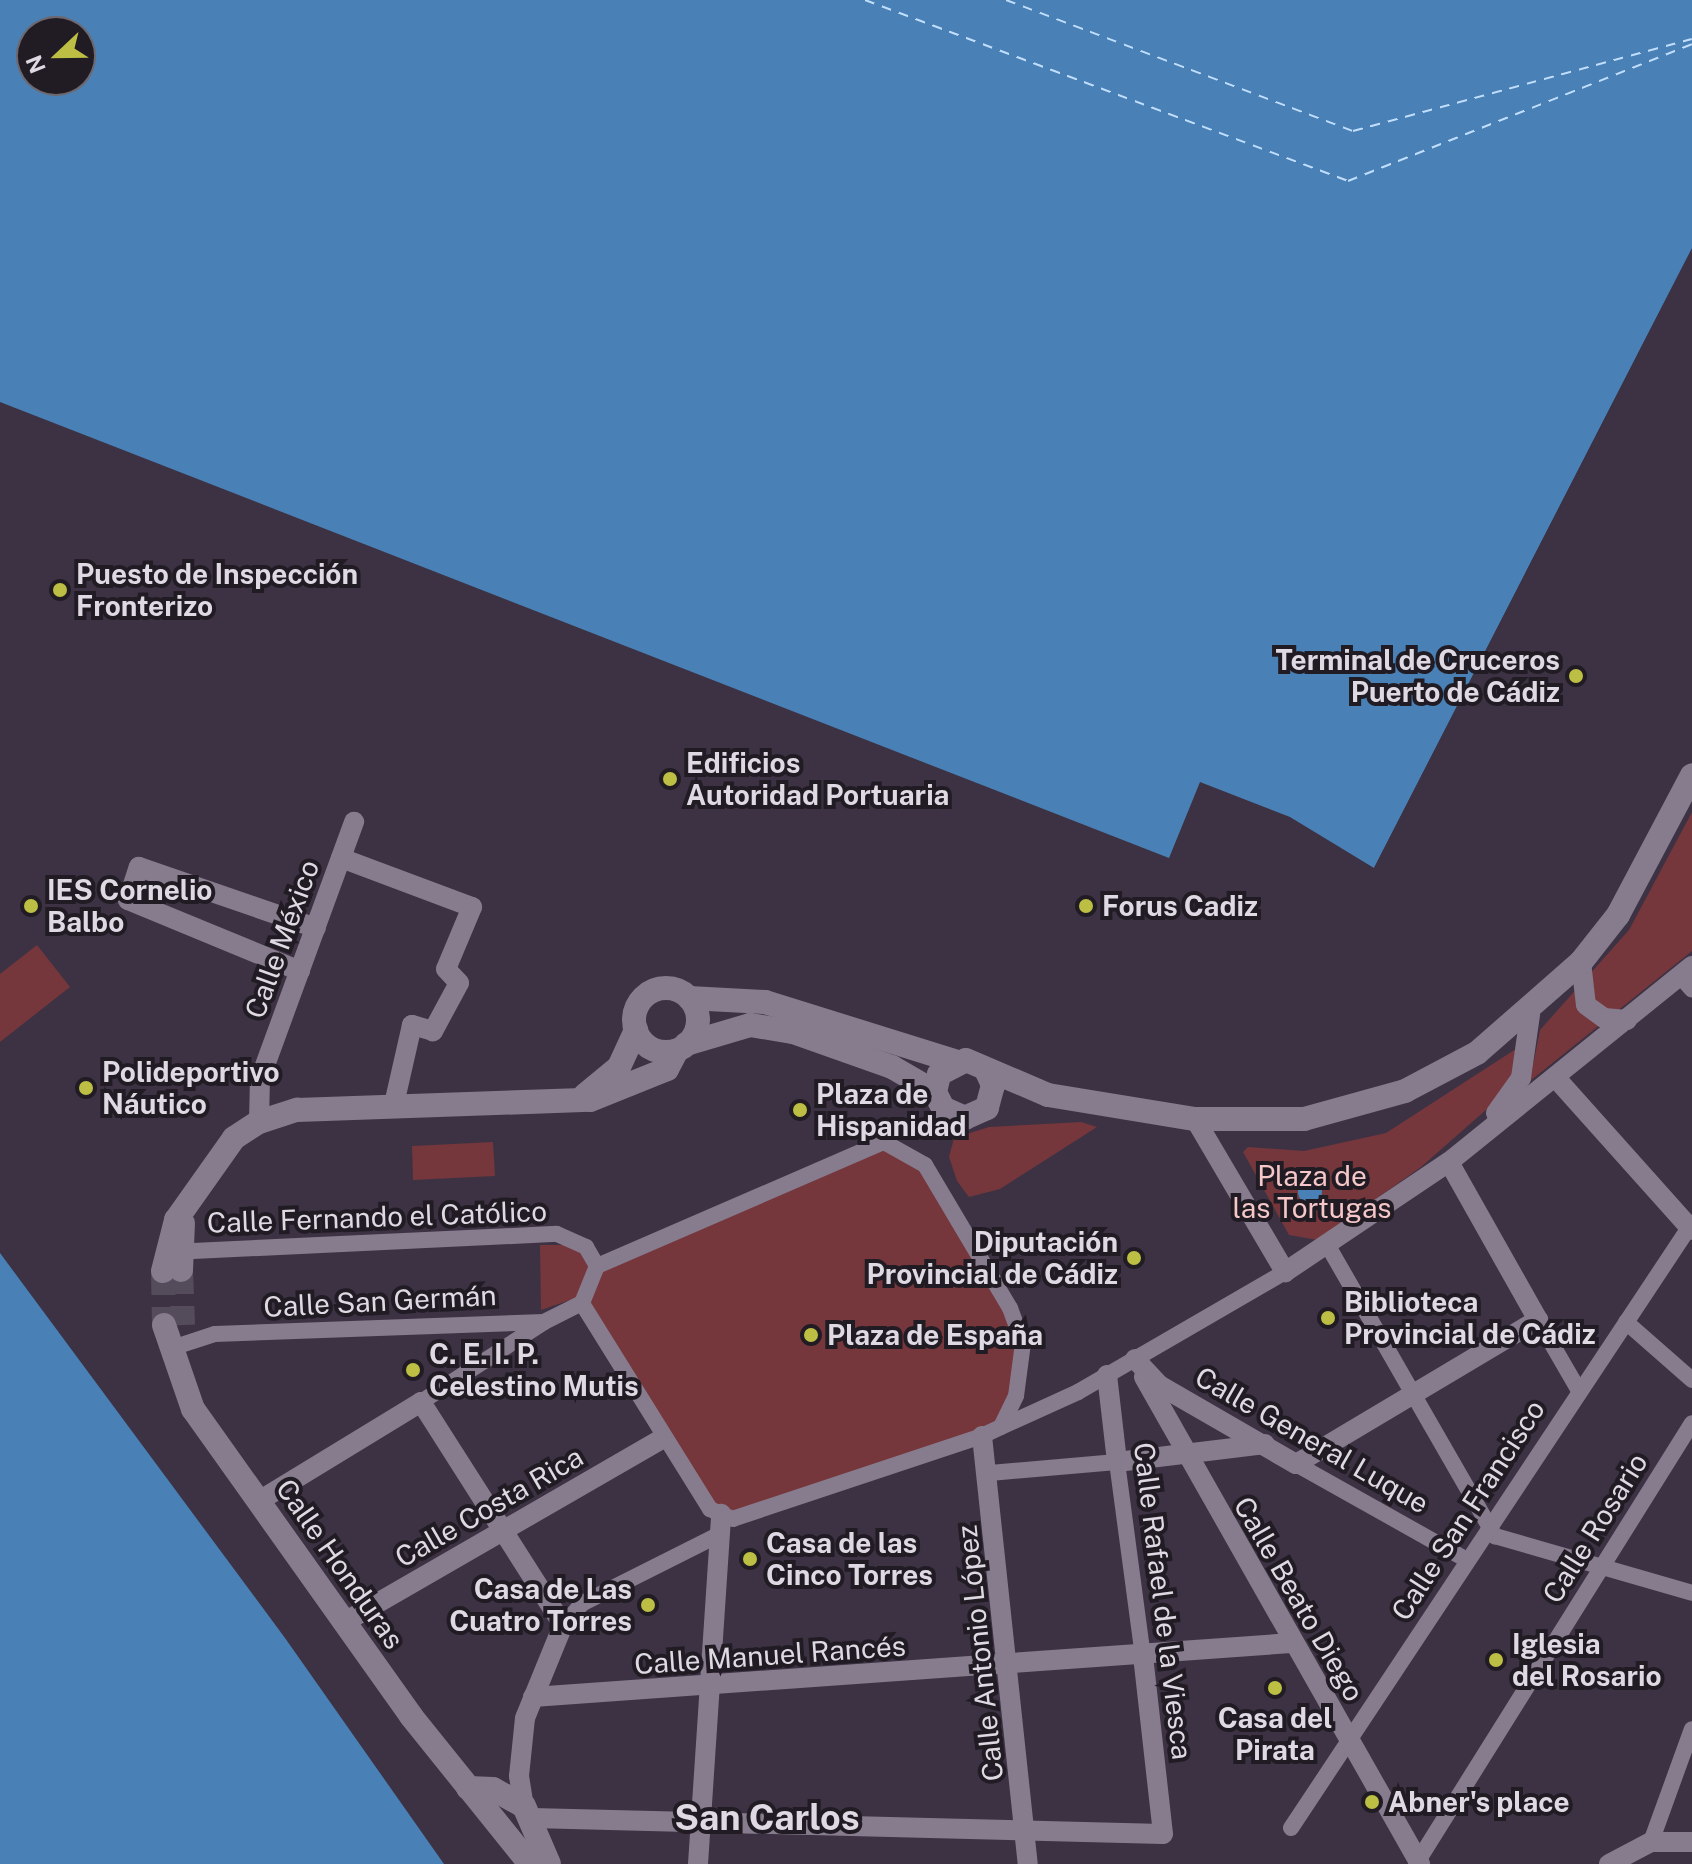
<!DOCTYPE html>
<html>
<head>
<meta charset="utf-8">
<style>
	body { margin:0 }
	#map { position:relative; width:1692px; height:1864px; overflow:hidden; background:#3c3243; font-family:"Public Sans",sans-serif }
	div>[style] { position:absolute }
	[style*='--x'] { left:calc(var(--x)*1px); top:calc(var(--y)*1px); width:calc(var(--w)*1px); rotate:calc(var(--a)*1deg) }
	.green>* { inset:0; background:#75373c }
	.water>* { inset:0; background:#4980b6 }
	.round { border-radius:50% }
	.pier>* { inset:0; background:#3c3243 }
	.ferry>* { height:2px; margin-top:-1px; transform-origin:0; background:repeating-linear-gradient(90deg,#c1defd 0 10px,transparent 0 18px) }
	.tertiary-tunnel>* { height:24px; margin-top:-12px; transform-origin:0; background:repeating-linear-gradient(90deg,#544b5b 0 24px,transparent 0 36px) }
	.pedestrian>* { height:16px; margin:-8px; padding:0 8px; transform-origin:8px; border-radius:8px; background:#877b8e }
	.minor>* { height:20px; margin:-10px; padding:0 10px; transform-origin:10px; border-radius:10px; background:#877b8e }
	.tertiary>* { height:24px; margin:-12px; padding:0 12px; transform-origin:12px; border-radius:12px; background:#877b8e }
	.tertiary>.ring { margin:-12px; padding:0; box-sizing:content-box; background:none; border:24px solid #877b8e; border-radius:50% }
	.dots>* { width:22px; height:22px; translate:-50% -50%; box-sizing:border-box; border:4px solid #211c24; border-radius:50% }
	span { translate:-50% -50%; white-space:nowrap; text-align:center; line-height:1.15; -webkit-text-stroke:8px #211c24; paint-order:stroke }
	.poi-label { font-size:28px; color:#dfd9e3; font-weight:700 }
	.left { translate:0 -50%; text-align:left }
	.right { translate:-100% -50%; text-align:right }
	.street-label { font-size:28px; color:#dfd9e3 }
	.park-label { font-size:28px; color:#f5c7c8 }
	.district-label { font-size:36px; color:#dfd9e3; font-weight:700 }
	.north { position:absolute; left:16px; top:16px; width:80px; height:80px; box-sizing:border-box; background:#211c24; border:2px solid #6d6870; border-radius:50%; rotate:248deg; font-size:22px; font-weight:700; line-height:32px; text-align:center; color:#dfd9e3 }
	.north::after { content:''; display:block; margin:auto; width:28px; height:36px; background:#bcbf44; clip-path:polygon(50% 0,100% 100%,50% 72%,0 100%) }
</style>
</head>
<body>
<div id="map">
	<div class="green">
		<i style="clip-path:polygon(1692px 812px,1692px 951px,1530px 1081px,1540px 1030px,1629px 930px)"></i>
		<i style="clip-path:polygon(37px 945px,70px 987px,0 1042px,0 974px)"></i>
		<i style="clip-path:polygon(1519px 1047px,1523px 1053px,1504px 1094px,1421px 1167px,1318px 1240px,1289px 1235px,1243px 1152px,1248px 1147px,1304px 1151px,1386px 1133px)"></i>
		<i style="clip-path:polygon(1081px 1122px,1097px 1127px,1000px 1189px,969px 1197px,957px 1181px,949px 1157px,954px 1138px,989px 1127px)"></i>
		<i style="clip-path:polygon(493px 1142px,495px 1176px,413px 1180px,412px 1146px)"></i>
		<i style="clip-path:polygon(884px 1142px,917px 1156px,1023px 1343px,1001px 1427px,733px 1519px,710px 1509px,582px 1303px,597px 1266px)"></i>
		<i style="clip-path:polygon(540px 1245px,578px 1245px,590px 1261px,579px 1297px,541px 1310px)"></i>
	</div>
	<div class="water">
		<i style="clip-path:polygon(evenodd,0 0,1692px 0,1692px 248px,1374px 868px,1290px 817px,1200px 782px,1169px 858px,0 402px,0 0,32px 32px,80px 32px,80px 80px,32px 80px,32px 32px)"></i>
		<i class="round" style="left:1298px;top:1180px;width:24px;height:24px"></i>
		<i style="clip-path:polygon(0 1253px,285px 1638px,444px 1864px,0 1864px)"></i>
	</div>
	<div class="pier">
		<i style="clip-path:polygon(1692px 248px,1378px 868px,1374px 868px)"></i>
	</div>
	<div class="ferry">
		<i style="--x:865;--y:0;--w:516;--a:20.54"></i>
		<i style="--x:1348;--y:181;--w:370;--a:-21.7"></i>
		<i style="--x:1006;--y:0;--w:371;--a:20.7"></i>
		<i style="--x:1353;--y:131;--w:351;--a:-15.2"></i>
	</div>
	<div class="tertiary-tunnel">
		<i style="--x:181;--y:1270;--w:55;--a:87.9"></i>
		<i style="--x:163;--y:1271;--w:54;--a:88.9"></i>
	</div>
	<div class="pedestrian">
		<i style="--x:1680;--y:976;--w:18;--a:49"></i>
		<i style="--x:884;--y:1142;--w:47;--a:29.3"></i>
		<i style="--x:925;--y:1165;--w:166;--a:59.3"></i>
		<i style="--x:1010;--y:1308;--w:37;--a:70"></i>
		<i style="--x:1023;--y:1343;--w:53;--a:97.5"></i>
		<i style="--x:1016;--y:1396;--w:34;--a:116"></i>
		<i style="--x:1001;--y:1427;--w:21;--a:155"></i>
		<i style="--x:982;--y:1436;--w:262;--a:161.6"></i>
		<i style="--x:733;--y:1519;--w:25;--a:-157"></i>
		<i style="--x:710;--y:1509;--w:243;--a:-121.9"></i>
		<i style="--x:582;--y:1303;--w:40;--a:-68"></i>
		<i style="--x:597;--y:1266;--w:313;--a:-23.4"></i>
		<i style="--x:1328;--y:1246;--w:335;--a:60.1"></i>
		<i style="--x:1495;--y:1536;--w:205;--a:16.1"></i>
		<i style="--x:193;--y:1251;--w:364;--a:-2.7"></i>
		<i style="--x:557;--y:1234;--w:32;--a:24"></i>
		<i style="--x:586;--y:1247;--w:22;--a:60"></i>
		<i style="--x:1538;--y:1320;--w:80;--a:59.9"></i>
		<i style="--x:1626;--y:1322;--w:88;--a:41.3"></i>
		<i style="--x:178;--y:1346;--w:39;--a:-18"></i>
		<i style="--x:215;--y:1334;--w:329;--a:-2.1"></i>
		<i style="--x:544;--y:1322;--w:42;--a:-26.6"></i>
		<i style="--x:421;--y:1402;--w:147;--a:-33"></i>
		<i style="--x:1001;--y:1427;--w:85;--a:-24.4"></i>
		<i style="--x:1078;--y:1392;--w:239;--a:-30.1"></i>
		<i style="--x:1296;--y:1464;--w:196;--a:29.3"></i>
		<i style="--x:990;--y:1473;--w:127;--a:-5"></i>
		<i style="--x:1117;--y:1462;--w:196;--a:82.4"></i>
		<i style="--x:563;--y:1625;--w:30;--a:-48"></i>
		<i style="--x:583;--y:1603;--w:153;--a:-26.7"></i>
		<i style="--x:1291;--y:1828;--w:726;--a:-56.46"></i>
		<i style="--x:1651;--y:1842;--w:120;--a:-70.1"></i>
		<i style="--x:1416;--y:1864;--w:520;--a:-57.96"></i>
	</div>
	<div class="minor">
		<i style="--x:341;--y:858;--w:140;--a:20.5"></i>
		<i style="--x:472;--y:907;--w:67;--a:112.8"></i>
		<i style="--x:446;--y:969;--w:19;--a:47"></i>
		<i style="--x:459;--y:983;--w:55;--a:118.4"></i>
		<i style="--x:433;--y:1031;--w:22;--a:-164"></i>
		<i style="--x:412;--y:1025;--w:81;--a:102.8"></i>
		<i style="--x:1581;--y:962;--w:43;--a:83.4"></i>
		<i style="--x:1586;--y:1005;--w:22;--a:36"></i>
		<i style="--x:1604;--y:1018;--w:23;--a:5"></i>
		<i style="--x:300;--y:971;--w:186;--a:-157.6"></i>
		<i style="--x:128;--y:900;--w:35;--a:-72"></i>
		<i style="--x:139;--y:867;--w:187;--a:19"></i>
		<i style="--x:1555;--y:1077;--w:205;--a:48.2"></i>
		<i style="--x:1496;--y:1113;--w:43;--a:-54.5"></i>
		<i style="--x:1521;--y:1078;--w:64;--a:-81.9"></i>
		<i style="--x:1195;--y:1119;--w:178;--a:59.5"></i>
		<i style="--x:1285;--y:1272;--w:197;--a:-33.9"></i>
		<i style="--x:1449;--y:1162;--w:312;--a:-38.9"></i>
		<i style="--x:259;--y:1122;--w:43;--a:-88.7"></i>
		<i style="--x:260;--y:1079;--w:274;--a:-69.9"></i>
		<i style="--x:1135;--y:1359;--w:35;--a:47"></i>
		<i style="--x:1159;--y:1385;--w:158;--a:30"></i>
		<i style="--x:1296;--y:1464;--w:282;--a:-30.8"></i>
		<i style="--x:1538;--y:1320;--w:181;--a:-119.4"></i>
		<i style="--x:1107;--y:1375;--w:88;--a:83.4"></i>
		<i style="--x:1117;--y:1462;--w:149;--a:-6.9"></i>
		<i style="--x:1144;--y:1377;--w:560;--a:60.46"></i>
		<i style="--x:982;--y:1436;--w:430;--a:83.9"></i>
		<i style="--x:259;--y:1501;--w:190;--a:-31.4"></i>
		<i style="--x:421;--y:1402;--w:264;--a:57.5"></i>
		<i style="--x:563;--y:1625;--w:100;--a:112.2"></i>
		<i style="--x:525;--y:1718;--w:58;--a:95.9"></i>
		<i style="--x:519;--y:1776;--w:30;--a:81"></i>
		<i style="--x:343;--y:1623;--w:368;--a:-30"></i>
		<i style="--x:533;--y:1697;--w:760;--a:-4.07"></i>
		<i style="--x:532;--y:1818;--w:631;--a:1.45"></i>
		<i style="--x:1163;--y:1834;--w:179;--a:-96.4"></i>
		<i style="--x:698;--y:1864;--w:351;--a:-86.2"></i>
		<i style="--x:1609;--y:1864;--w:47;--a:-27.6"></i>
		<i style="--x:1651;--y:1842;--w:41;--a:0"></i>
	</div>
	<div class="tertiary">
		<i class="ring" style="left:634px;top:988px;width:40px;height:40px"></i>
		<i style="--x:689;--y:998;--w:76;--a:3"></i>
		<i style="--x:765;--y:1002;--w:199;--a:17.3"></i>
		<i style="--x:686;--y:1044;--w:67;--a:-16.5"></i>
		<i style="--x:750;--y:1025;--w:44;--a:9.2"></i>
		<i style="--x:793;--y:1032;--w:105;--a:19.5"></i>
		<i style="--x:892;--y:1067;--w:50;--a:30.2"></i>
		<i style="--x:986;--y:1070;--w:17;--a:65"></i>
		<i style="--x:993;--y:1085;--w:24;--a:105"></i>
		<i style="--x:987;--y:1108;--w:24;--a:156"></i>
		<i style="--x:965;--y:1118;--w:24;--a:-156"></i>
		<i style="--x:943;--y:1108;--w:18;--a:-117"></i>
		<i style="--x:935;--y:1092;--w:18;--a:-77"></i>
		<i style="--x:939;--y:1074;--w:30;--a:-27"></i>
		<i style="--x:966;--y:1060;--w:89;--a:23.1"></i>
		<i style="--x:1048;--y:1095;--w:149;--a:9.3"></i>
		<i style="--x:1195;--y:1119;--w:109;--a:0"></i>
		<i style="--x:1304;--y:1119;--w:105;--a:-15.5"></i>
		<i style="--x:1405;--y:1091;--w:81;--a:-27.8"></i>
		<i style="--x:1477;--y:1053;--w:138;--a:-41.2"></i>
		<i style="--x:1581;--y:962;--w:60;--a:-51.8"></i>
		<i style="--x:1618;--y:915;--w:158;--a:-62.1"></i>
		<i style="--x:585;--y:1095;--w:44;--a:-39.5"></i>
		<i style="--x:619;--y:1067;--w:41;--a:-65.3"></i>
		<i style="--x:181;--y:1270;--w:47;--a:-87.6"></i>
		<i style="--x:163;--y:1271;--w:53;--a:-75.7"></i>
		<i style="--x:176;--y:1220;--w:100;--a:-54.7"></i>
		<i style="--x:234;--y:1138;--w:30;--a:-33"></i>
		<i style="--x:259;--y:1122;--w:40;--a:-18"></i>
		<i style="--x:297;--y:1110;--w:293;--a:-2"></i>
		<i style="--x:590;--y:1100;--w:83;--a:-21.9"></i>
		<i style="--x:667;--y:1069;--w:21;--a:-62"></i>
		<i style="--x:164;--y:1325;--w:89;--a:71"></i>
		<i style="--x:193;--y:1409;--w:377;--a:54.6"></i>
		<i style="--x:411;--y:1716;--w:190;--a:51.2"></i>
		<i style="--x:468;--y:1788;--w:25;--a:2"></i>
		<i style="--x:493;--y:1789;--w:35;--a:29"></i>
		<i style="--x:524;--y:1806;--w:63;--a:66.7"></i>
	</div>
	<div class="dots">
		<i style="left:60px;top:590px;background:#bcbf44"></i>
		<i style="left:1576px;top:676px;background:#bcbf44"></i>
		<i style="left:670px;top:779px;background:#bcbf44"></i>
		<i style="left:31px;top:906px;background:#bcbf44"></i>
		<i style="left:1086px;top:906px;background:#bcbf44"></i>
		<i style="left:86px;top:1088px;background:#bcbf44"></i>
		<i style="left:800px;top:1110px;background:#bcbf44"></i>
		<i style="left:1134px;top:1258px;background:#bcbf44"></i>
		<i style="left:1328px;top:1318px;background:#bcbf44"></i>
		<i style="left:811px;top:1335px;background:#bcbf44"></i>
		<i style="left:413px;top:1370px;background:#bcbf44"></i>
		<i style="left:750px;top:1559px;background:#bcbf44"></i>
		<i style="left:648px;top:1605px;background:#bcbf44"></i>
		<i style="left:1496px;top:1660px;background:#bcbf44"></i>
		<i style="left:1275px;top:1688px;background:#bcbf44"></i>
		<i style="left:1372px;top:1802px;background:#bcbf44"></i>
	</div>
	<div class="poi-label">
		<span class="left" style="left:76px;top:590px">Puesto de Inspección<br>Fronterizo</span>
		<span class="right" style="left:1560px;top:676px">Terminal de Cruceros<br>Puerto de Cádiz</span>
		<span class="left" style="left:686px;top:779px">Edificios<br>Autoridad Portuaria</span>
		<span class="left" style="left:47px;top:906px">IES Cornelio<br>Balbo</span>
		<span class="left" style="left:1102px;top:906px">Forus Cadiz</span>
		<span class="left" style="left:102px;top:1088px">Polideportivo<br>Náutico</span>
		<span class="left" style="left:816px;top:1110px">Plaza de<br>Hispanidad</span>
		<span class="right" style="left:1118px;top:1258px">Diputación<br>Provincial de Cádiz</span>
		<span class="left" style="left:1344px;top:1318px">Biblioteca<br>Provincial de Cádiz</span>
		<span class="left" style="left:827px;top:1335px">Plaza de España</span>
		<span class="left" style="left:429px;top:1370px">C. E. I. P.<br>Celestino Mutis</span>
		<span class="left" style="left:766px;top:1559px">Casa de las<br>Cinco Torres</span>
		<span class="right" style="left:632px;top:1605px">Casa de Las<br>Cuatro Torres</span>
		<span class="left" style="left:1512px;top:1660px">Iglesia<br>del Rosario</span>
		<span style="left:1275px;top:1734px">Casa del<br>Pirata</span>
		<span class="left" style="left:1388px;top:1802px">Abner's place</span>
	</div>
	<div class="street-label">
		<span style="left:282px;top:939px;rotate:-70deg">Calle México</span>
		<span style="left:377px;top:1217px;rotate:-2deg">Calle Fernando el Católico</span>
		<span style="left:380px;top:1301px;rotate:-3deg">Calle San Germán</span>
		<span style="left:1312px;top:1440px;rotate:30deg">Calle General Luque</span>
		<span style="left:489px;top:1507px;rotate:-30deg">Calle Costa Rica</span>
		<span style="left:1468px;top:1510px;rotate:-57deg">Calle San Francisco</span>
		<span style="left:1595px;top:1528px;rotate:-58deg">Calle Rosario</span>
		<span style="left:340px;top:1564px;rotate:55deg">Calle Honduras</span>
		<span style="left:1299px;top:1599px;rotate:60deg">Calle Beato Diego</span>
		<span style="left:1163px;top:1601px;rotate:83deg">Calle Rafael de la Viesca</span>
		<span style="left:980px;top:1653px;rotate:-96deg">Calle Antonio López</span>
		<span style="left:770px;top:1655px;rotate:-4deg">Calle Manuel Rancés</span>
	</div>
	<div class="park-label">
		<span style="left:1312px;top:1192px">Plaza de<br>las Tortugas</span>
	</div>
	<div class="district-label">
		<span style="left:767px;top:1818px">San Carlos</span>
	</div>
	<div class="north">N</div>
</div>
</body>
</html>
